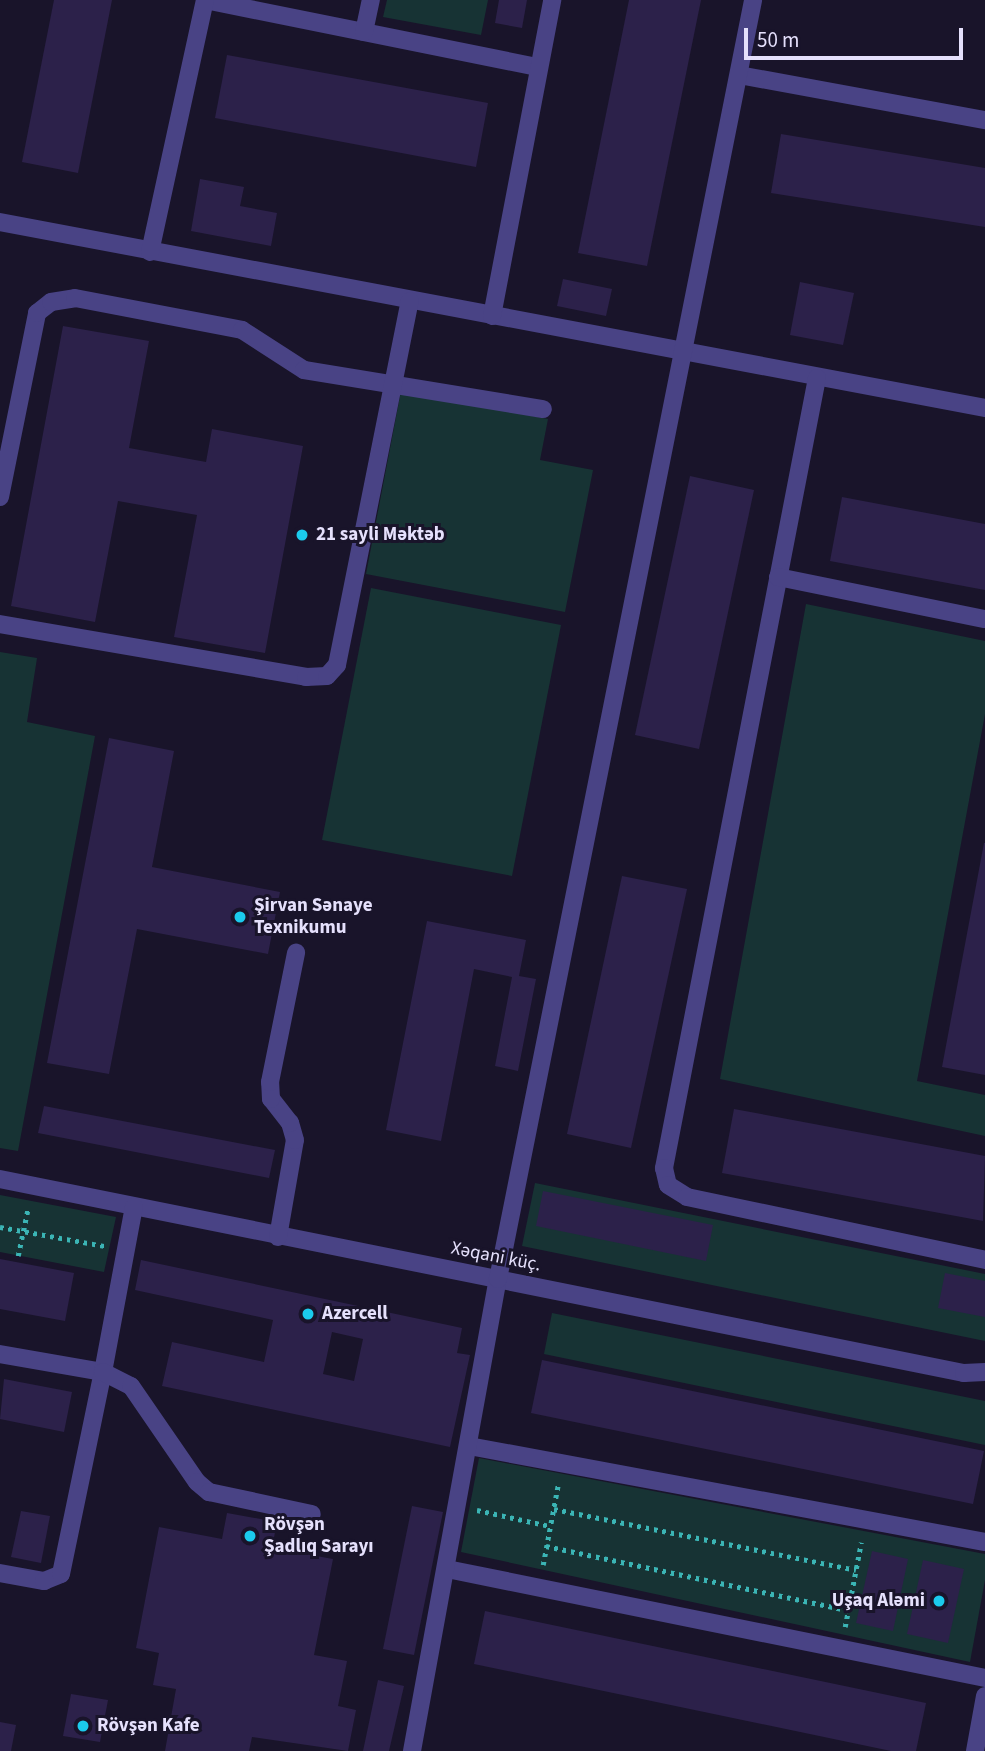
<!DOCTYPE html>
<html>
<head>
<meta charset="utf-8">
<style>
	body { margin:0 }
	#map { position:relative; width:985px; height:1751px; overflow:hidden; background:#19142a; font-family:"Source Sans 3",sans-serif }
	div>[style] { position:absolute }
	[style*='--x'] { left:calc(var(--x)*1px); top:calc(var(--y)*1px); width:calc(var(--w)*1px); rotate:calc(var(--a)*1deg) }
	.green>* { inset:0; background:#173334 }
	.building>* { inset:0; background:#2c214a }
	.path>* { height:4.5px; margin-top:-2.25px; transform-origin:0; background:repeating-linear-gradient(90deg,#3bb5b5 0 3.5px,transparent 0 8.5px) }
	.minor>* { height:18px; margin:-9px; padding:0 9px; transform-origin:9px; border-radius:9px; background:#494385 }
	.dots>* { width:19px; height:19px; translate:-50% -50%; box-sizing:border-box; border:4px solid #19142a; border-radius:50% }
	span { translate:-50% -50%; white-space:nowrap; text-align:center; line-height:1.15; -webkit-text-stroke:6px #19142a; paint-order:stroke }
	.poi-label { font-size:19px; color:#e5e0fc; font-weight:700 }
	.left { translate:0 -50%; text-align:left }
	.right { translate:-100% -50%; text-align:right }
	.street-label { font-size:19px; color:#e5e0fc }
	.scale { position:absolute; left:744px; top:28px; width:219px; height:32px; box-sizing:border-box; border:4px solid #e5e0fc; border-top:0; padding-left:9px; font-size:21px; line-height:24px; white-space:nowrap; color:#e5e0fc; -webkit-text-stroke:5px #19142a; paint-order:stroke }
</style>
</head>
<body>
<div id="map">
	<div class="green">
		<i style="clip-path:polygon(387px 0,488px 0,481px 35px,383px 17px)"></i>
		<i style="clip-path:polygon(401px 391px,548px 419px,540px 460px,593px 470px,565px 612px,366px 574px)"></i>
		<i style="clip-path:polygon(371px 588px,561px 625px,512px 876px,322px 840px)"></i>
		<i style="clip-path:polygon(806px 604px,985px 641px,985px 714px,917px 1081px,985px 1095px,985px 1136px,720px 1079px)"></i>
		<i style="clip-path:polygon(0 652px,37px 658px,27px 722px,95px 736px,18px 1151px,0 1148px)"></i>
		<i style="clip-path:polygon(535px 1183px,985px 1274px,985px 1341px,522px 1246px)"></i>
		<i style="clip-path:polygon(0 1195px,116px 1217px,104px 1272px,0 1252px)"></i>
		<i style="clip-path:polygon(552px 1313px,985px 1401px,985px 1445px,544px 1354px)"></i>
		<i style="clip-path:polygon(479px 1458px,985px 1554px,985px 1580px,970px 1662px,461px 1552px)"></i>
	</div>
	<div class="building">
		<i style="clip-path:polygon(54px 0,112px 0,78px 173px,22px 162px)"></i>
		<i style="clip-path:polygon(499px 0,527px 0,522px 28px,495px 23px)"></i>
		<i style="clip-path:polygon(629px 0,701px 0,647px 266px,578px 253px)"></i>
		<i style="clip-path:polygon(227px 55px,488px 103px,476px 167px,215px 118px)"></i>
		<i style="clip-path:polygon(781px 134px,985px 168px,985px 227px,771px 193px)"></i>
		<i style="clip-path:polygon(200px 179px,244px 187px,240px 206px,277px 213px,271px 246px,191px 231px)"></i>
		<i style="clip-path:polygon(563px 279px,612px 289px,606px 316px,557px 306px)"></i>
		<i style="clip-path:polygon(800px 282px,854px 293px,843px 345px,790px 335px)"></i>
		<i style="clip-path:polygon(63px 326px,149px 341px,129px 448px,206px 462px,212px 429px,303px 446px,265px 653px,174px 637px,197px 515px,118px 501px,95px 622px,11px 606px)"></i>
		<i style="clip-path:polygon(690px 476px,754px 490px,699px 749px,635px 735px)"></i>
		<i style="clip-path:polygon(842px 497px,985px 524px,985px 590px,830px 561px)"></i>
		<i style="clip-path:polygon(109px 738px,174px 751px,152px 867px,280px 892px,268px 954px,137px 929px,109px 1074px,47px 1063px)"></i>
		<i style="clip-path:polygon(984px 843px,985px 843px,985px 1075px,942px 1067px)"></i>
		<i style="clip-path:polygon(622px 876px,687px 889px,631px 1148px,567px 1134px)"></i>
		<i style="clip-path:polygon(427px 921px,526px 940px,519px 976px,536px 979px,518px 1071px,495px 1066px,512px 977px,474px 969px,441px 1141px,386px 1130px)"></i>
		<i style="clip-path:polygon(44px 1106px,275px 1150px,269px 1178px,38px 1133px)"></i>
		<i style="clip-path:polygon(734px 1109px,985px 1156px,983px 1221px,722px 1173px)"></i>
		<i style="clip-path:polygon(543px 1191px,713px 1225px,706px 1261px,536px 1226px)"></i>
		<i style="clip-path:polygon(0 1259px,74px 1273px,65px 1321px,0 1309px)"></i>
		<i style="clip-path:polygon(evenodd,141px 1260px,462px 1328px,457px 1353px,470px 1355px,450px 1447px,162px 1386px,172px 1342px,264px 1362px,273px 1320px,135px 1290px,141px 1260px,332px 1332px,363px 1339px,354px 1381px,323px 1374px,332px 1332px)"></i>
		<i style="clip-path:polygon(945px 1273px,985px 1281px,985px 1317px,938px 1308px)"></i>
		<i style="clip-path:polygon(542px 1360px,984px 1451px,973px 1504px,531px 1413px)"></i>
		<i style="clip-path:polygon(4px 1379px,72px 1392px,64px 1432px,0 1419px)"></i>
		<i style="clip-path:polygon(412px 1506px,443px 1512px,414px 1655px,383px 1649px)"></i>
		<i style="clip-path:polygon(21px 1511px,50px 1516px,41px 1563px,11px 1557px)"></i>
		<i style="clip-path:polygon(227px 1513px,277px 1522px,272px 1548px,333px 1559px,314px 1655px,347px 1661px,338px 1706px,356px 1710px,348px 1751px,252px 1737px,249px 1751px,165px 1751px,176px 1689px,153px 1685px,159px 1653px,136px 1648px,159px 1527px,222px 1539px)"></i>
		<i style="clip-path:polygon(872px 1551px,908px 1559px,893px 1631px,856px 1623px)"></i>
		<i style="clip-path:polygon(923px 1560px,964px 1569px,948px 1643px,907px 1634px)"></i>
		<i style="clip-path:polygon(485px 1611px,926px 1703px,916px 1751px,891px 1751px,474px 1664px)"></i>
		<i style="clip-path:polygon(378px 1680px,404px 1686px,389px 1751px,363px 1751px)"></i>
		<i style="clip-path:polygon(71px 1694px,108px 1700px,100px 1742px,63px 1736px)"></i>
		<i style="clip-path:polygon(0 1722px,16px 1725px,11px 1751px,0 1751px)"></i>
	</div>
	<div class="path">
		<i style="--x:0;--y:1227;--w:107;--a:10.3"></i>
		<i style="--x:18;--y:1256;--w:49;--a:-78.2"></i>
		<i style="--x:554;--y:1509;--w:308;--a:11.4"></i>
		<i style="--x:477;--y:1510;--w:75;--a:12.4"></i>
		<i style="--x:546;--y:1546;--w:309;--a:12"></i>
		<i style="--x:543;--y:1565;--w:81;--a:-79.4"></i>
		<i style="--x:845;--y:1627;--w:86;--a:-79.2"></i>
	</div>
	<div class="minor">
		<i style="--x:205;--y:0;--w:340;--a:11.4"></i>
		<i style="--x:364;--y:32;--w:33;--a:-78"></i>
		<i style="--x:739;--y:75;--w:250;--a:10.4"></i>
		<i style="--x:0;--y:222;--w:1002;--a:10.69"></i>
		<i style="--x:150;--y:252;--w:258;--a:-77.7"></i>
		<i style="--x:492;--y:316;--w:322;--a:-79.2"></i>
		<i style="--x:817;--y:378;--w:805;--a:100.96"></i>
		<i style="--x:664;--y:1168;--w:17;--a:77"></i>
		<i style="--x:668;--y:1185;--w:22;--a:32"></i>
		<i style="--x:687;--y:1197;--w:305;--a:11.9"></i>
		<i style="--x:0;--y:497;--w:188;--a:-78.6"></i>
		<i style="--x:37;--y:313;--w:18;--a:-38"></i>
		<i style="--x:51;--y:302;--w:24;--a:-9"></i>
		<i style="--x:75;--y:298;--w:170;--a:10.8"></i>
		<i style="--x:242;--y:330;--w:74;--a:32.8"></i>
		<i style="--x:304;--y:370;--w:242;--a:9.3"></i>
		<i style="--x:778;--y:577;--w:211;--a:11.5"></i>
		<i style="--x:0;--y:624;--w:311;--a:9.8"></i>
		<i style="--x:306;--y:677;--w:21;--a:-3"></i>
		<i style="--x:327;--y:676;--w:15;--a:-48"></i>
		<i style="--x:337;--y:665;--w:371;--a:-78.7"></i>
		<i style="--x:0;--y:1179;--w:983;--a:11.38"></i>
		<i style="--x:964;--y:1373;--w:21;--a:-3"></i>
		<i style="--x:278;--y:1237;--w:98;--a:-80.1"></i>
		<i style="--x:295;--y:1140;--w:18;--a:-106"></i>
		<i style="--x:290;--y:1123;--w:31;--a:-128"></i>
		<i style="--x:271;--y:1099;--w:17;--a:-93"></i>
		<i style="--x:270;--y:1082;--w:132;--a:-78.6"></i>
		<i style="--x:0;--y:1354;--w:105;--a:9.9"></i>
		<i style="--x:103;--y:1372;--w:168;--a:-79.4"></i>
		<i style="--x:469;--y:1446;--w:525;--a:10.54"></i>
		<i style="--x:447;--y:1569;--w:549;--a:11.45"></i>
		<i style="--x:0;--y:1573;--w:45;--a:10.3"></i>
		<i style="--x:44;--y:1581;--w:18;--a:-22"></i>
		<i style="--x:61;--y:1574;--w:206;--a:-78.3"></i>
		<i style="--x:103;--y:1372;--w:31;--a:27"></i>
		<i style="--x:131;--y:1386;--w:116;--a:55.5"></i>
		<i style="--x:197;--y:1482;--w:16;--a:40"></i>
		<i style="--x:209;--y:1492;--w:105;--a:12.1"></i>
		<i style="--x:412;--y:1751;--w:480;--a:-79.7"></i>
		<i style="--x:498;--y:1279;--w:1304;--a:-78.72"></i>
		<i style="--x:975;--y:1751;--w:56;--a:-79.7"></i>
	</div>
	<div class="dots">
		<i style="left:302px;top:535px;background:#1bcbed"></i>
		<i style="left:240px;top:917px;background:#1bcbed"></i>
		<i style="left:308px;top:1314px;background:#1bcbed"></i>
		<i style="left:250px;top:1536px;background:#1bcbed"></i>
		<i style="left:939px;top:1601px;background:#1bcbed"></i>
		<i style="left:83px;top:1726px;background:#1bcbed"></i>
	</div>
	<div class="poi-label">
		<span class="left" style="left:316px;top:535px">21 sayli Məktəb</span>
		<span class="left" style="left:254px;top:917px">Şirvan Sənaye<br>Texnikumu</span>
		<span class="left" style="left:322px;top:1314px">Azercell</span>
		<span class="left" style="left:264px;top:1536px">Rövşən<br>Şadlıq Sarayı</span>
		<span class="right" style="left:925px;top:1601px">Uşaq Aləmi</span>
		<span class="left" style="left:97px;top:1726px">Rövşən Kafe</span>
	</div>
	<div class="street-label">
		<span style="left:496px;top:1257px;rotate:11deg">Xəqani küç.</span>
	</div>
	<div class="scale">50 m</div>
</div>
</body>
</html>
